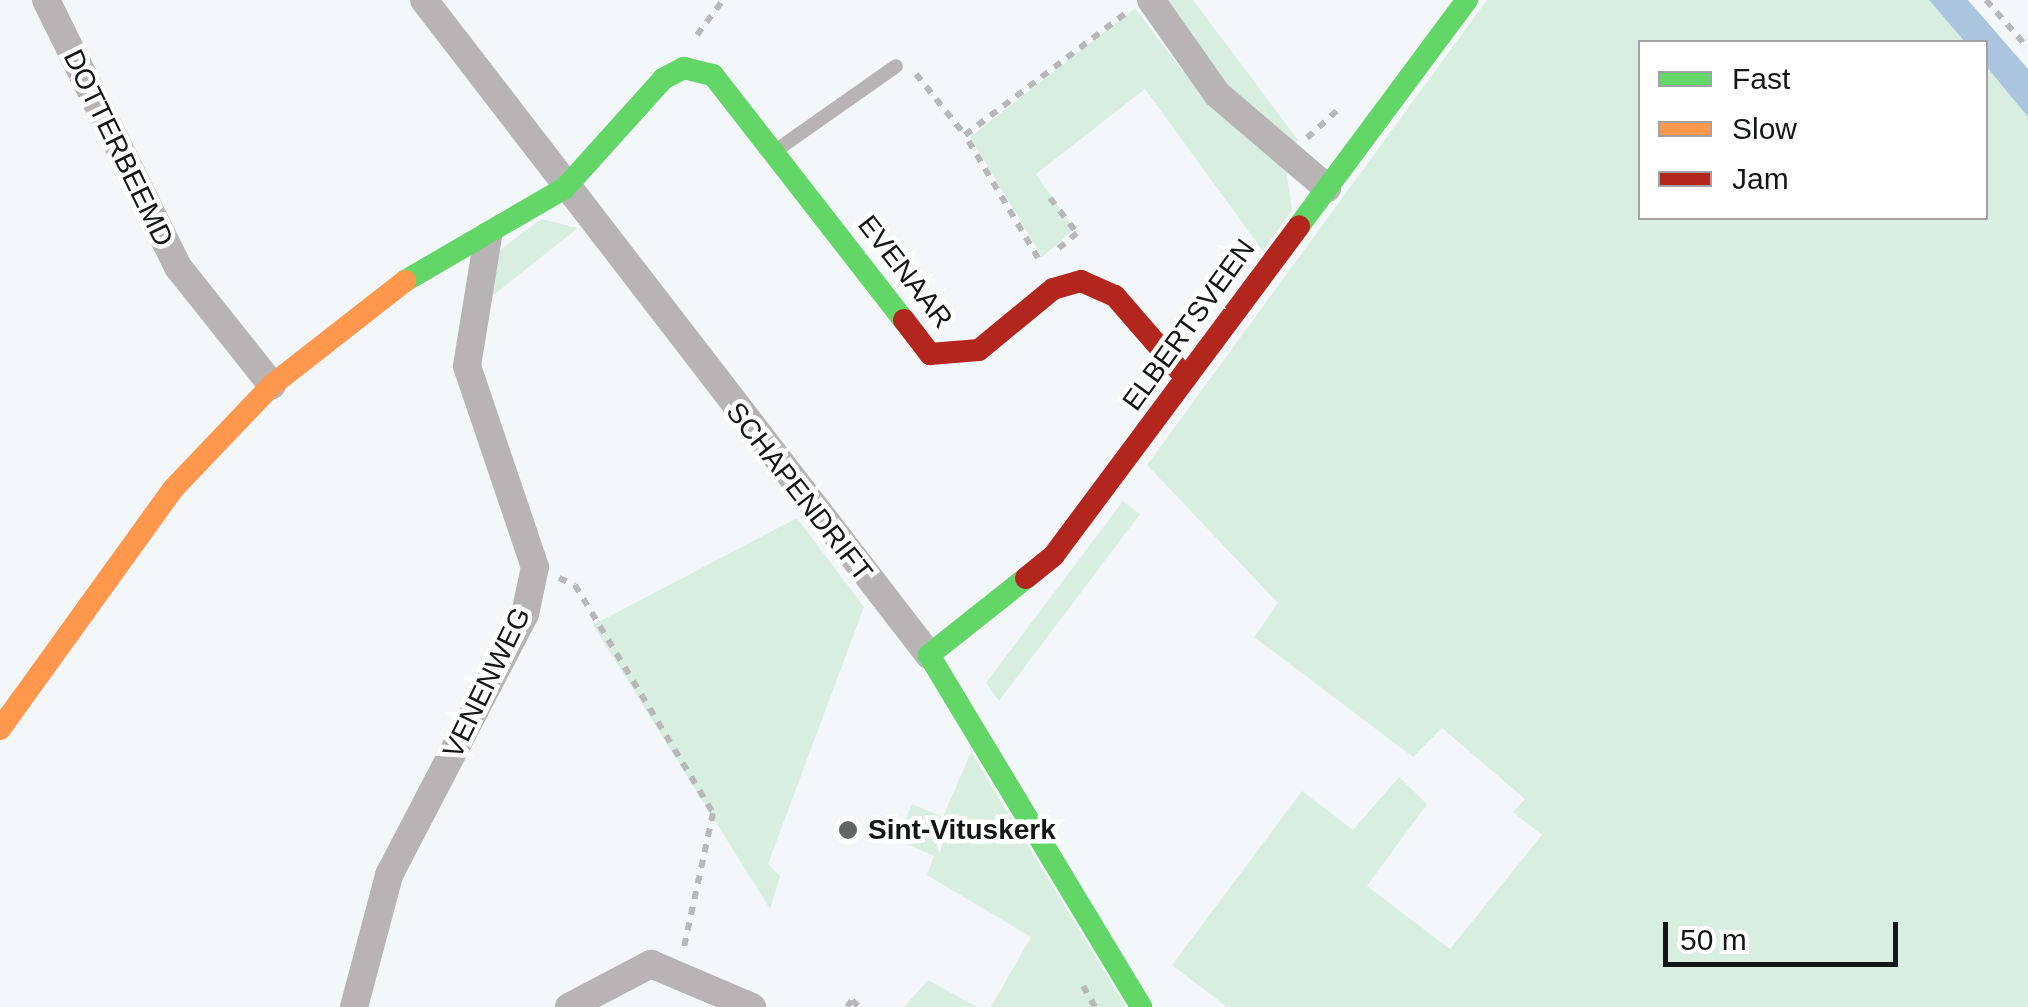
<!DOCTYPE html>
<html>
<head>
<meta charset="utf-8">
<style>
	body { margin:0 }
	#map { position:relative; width:2028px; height:1007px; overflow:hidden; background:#f4f7fa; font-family:Helvetica,sans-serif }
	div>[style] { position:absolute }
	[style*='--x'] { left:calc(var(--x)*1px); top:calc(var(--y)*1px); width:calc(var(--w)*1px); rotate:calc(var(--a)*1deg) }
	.green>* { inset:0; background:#d8eee0 }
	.water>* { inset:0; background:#abc5df }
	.path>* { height:6px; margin-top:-3px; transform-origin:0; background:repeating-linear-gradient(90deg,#b8b7b9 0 8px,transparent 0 16px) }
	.lane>* { height:14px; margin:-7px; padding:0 7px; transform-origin:7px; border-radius:7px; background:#b8b4b5 }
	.street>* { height:28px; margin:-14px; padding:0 14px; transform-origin:14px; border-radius:14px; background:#b8b4b5 }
	.fast>* { height:22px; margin:-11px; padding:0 11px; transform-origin:11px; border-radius:11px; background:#63d668 }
	.slow>* { height:22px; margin:-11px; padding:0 11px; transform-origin:11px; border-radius:11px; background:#ff974d }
	.jam>* { height:22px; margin:-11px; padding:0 11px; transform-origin:11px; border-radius:11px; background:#b3261e }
	.dots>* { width:28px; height:28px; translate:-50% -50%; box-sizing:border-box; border:5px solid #fff; border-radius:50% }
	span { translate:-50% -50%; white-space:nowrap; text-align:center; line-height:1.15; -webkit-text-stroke:9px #fff; paint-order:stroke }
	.street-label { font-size:28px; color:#151618 }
	.poi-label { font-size:28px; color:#151618; font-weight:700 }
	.left { translate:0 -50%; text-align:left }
	.legend { position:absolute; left:1638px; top:40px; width:350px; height:180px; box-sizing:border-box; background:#fff; border:2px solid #a1a2a3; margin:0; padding:12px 18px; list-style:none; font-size:30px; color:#151618 }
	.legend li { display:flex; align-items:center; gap:20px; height:50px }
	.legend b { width:50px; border:2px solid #a1a2a3 }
	.scale { position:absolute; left:1663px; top:922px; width:235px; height:45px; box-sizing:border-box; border:5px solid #151618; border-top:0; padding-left:12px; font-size:30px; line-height:35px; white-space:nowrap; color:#151618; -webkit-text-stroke:8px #fff; paint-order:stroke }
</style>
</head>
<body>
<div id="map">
	<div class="green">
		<i style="clip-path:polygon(1159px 0,1193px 0,1298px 140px,1290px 151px,1233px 103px)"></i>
		<i style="clip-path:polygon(1487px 0,1929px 0,1965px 42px,1640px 42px,1640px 218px,1986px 218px,1986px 66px,2028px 117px,2028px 1007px,1227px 1007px,1172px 965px,1302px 791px,1353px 830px,1399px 777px,1427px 804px,1367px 886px,1450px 949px,1542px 835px,1513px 812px,1525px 799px,1442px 728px,1413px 757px,1254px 637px,1278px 603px,1147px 465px)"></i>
		<i style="clip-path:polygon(1135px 8px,1181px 69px,1286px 168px,1292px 210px,1263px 251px,1145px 89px,1036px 174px,1074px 229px,1042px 257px,970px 137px)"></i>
		<i style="clip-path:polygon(541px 219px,578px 228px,486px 301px,495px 254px)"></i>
		<i style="clip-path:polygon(1123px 501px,1140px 514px,999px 701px,986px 683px)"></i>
		<i style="clip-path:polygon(797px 518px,864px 607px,768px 864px,780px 876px,770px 909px,593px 625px)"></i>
		<i style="clip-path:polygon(971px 752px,1126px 1007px,991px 1007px,1031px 937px,927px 875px,934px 856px,897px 840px,912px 804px,943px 817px)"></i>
		<i style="clip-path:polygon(928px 980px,977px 1007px,904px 1007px)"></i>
	</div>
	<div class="water">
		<i style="clip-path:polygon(1929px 0,1968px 0,2028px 69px,2028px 117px,1986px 66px,1986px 42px,1965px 42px)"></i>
	</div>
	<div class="path">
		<i style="--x:1986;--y:0;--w:64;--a:48.8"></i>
		<i style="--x:697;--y:35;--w:44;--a:-53.4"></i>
		<i style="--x:916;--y:74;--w:78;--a:51.2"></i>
		<i style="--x:1307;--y:138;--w:47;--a:-42.4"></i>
		<i style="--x:1050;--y:198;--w:44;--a:52.4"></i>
		<i style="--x:1077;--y:233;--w:25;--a:140"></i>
		<i style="--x:1038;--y:258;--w:143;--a:-120.7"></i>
		<i style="--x:965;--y:135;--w:203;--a:-37.2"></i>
		<i style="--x:559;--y:578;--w:17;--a:24"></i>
		<i style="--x:575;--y:585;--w:267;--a:58.8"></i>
		<i style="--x:713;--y:813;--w:137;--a:102.2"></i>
		<i style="--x:1083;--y:986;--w:24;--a:60"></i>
		<i style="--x:847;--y:1007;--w:9;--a:-54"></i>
		<i style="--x:852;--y:1000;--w:10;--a:45"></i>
	</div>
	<div class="lane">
		<i style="--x:778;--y:149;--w:144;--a:-35.1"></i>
	</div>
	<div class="street">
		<i style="--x:46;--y:0;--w:298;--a:63.7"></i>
		<i style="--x:178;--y:267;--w:151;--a:51.5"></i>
		<i style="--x:424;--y:0;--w:827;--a:52.37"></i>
		<i style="--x:1151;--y:0;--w:115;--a:54.9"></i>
		<i style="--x:1217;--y:94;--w:145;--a:40.5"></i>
		<i style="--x:354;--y:1007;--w:137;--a:-75.1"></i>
		<i style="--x:389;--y:875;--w:294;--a:-62.5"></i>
		<i style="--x:525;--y:614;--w:48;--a:-78"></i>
		<i style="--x:535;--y:567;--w:212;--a:-108.7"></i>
		<i style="--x:467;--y:366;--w:132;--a:-80.8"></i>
		<i style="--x:569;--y:1007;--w:93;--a:-27.7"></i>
		<i style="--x:651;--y:964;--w:110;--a:23.1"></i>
	</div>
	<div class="fast">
		<i style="--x:1299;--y:226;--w:282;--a:-53.4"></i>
		<i style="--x:405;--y:281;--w:185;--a:-30.2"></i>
		<i style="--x:565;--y:188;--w:147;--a:-48"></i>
		<i style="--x:663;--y:79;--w:24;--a:-28"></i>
		<i style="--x:684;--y:68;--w:30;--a:14"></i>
		<i style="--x:713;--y:75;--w:311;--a:52.1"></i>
		<i style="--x:1026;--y:578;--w:124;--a:141.6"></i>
		<i style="--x:929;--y:655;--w:411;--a:58.9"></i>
	</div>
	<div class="slow">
		<i style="--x:0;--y:729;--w:296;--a:-54.2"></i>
		<i style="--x:173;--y:489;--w:144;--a:-46.4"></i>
		<i style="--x:272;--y:385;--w:169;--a:-38"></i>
	</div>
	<div class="jam">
		<i style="--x:904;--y:320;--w:43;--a:52.6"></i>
		<i style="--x:930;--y:354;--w:49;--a:-4.7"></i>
		<i style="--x:979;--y:350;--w:96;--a:-39.5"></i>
		<i style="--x:1053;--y:289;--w:29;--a:-16"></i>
		<i style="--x:1081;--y:281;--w:37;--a:24"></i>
		<i style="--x:1115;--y:296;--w:108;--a:49.1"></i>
		<i style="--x:1026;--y:578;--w:36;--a:-39"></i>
		<i style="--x:1054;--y:555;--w:410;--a:-53.3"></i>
	</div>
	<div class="dots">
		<i style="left:848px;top:830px;background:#636567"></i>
	</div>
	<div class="street-label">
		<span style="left:118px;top:148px;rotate:64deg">DOTTERBEEMD</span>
		<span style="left:905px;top:272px;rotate:52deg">EVENAAR</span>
		<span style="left:1189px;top:325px;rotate:-54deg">ELBERTSVEEN</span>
		<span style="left:799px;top:492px;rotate:52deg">SCHAPENDRIFT</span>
		<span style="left:487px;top:683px;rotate:-64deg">VENENWEG</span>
	</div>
	<div class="poi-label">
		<span class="left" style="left:868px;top:830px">Sint-Vituskerk</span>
	</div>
	<ul class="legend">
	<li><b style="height:12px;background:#63d668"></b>Fast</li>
	<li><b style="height:12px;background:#ff974d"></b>Slow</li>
	<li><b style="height:12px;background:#b3261e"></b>Jam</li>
	</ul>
	<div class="scale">50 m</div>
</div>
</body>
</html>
